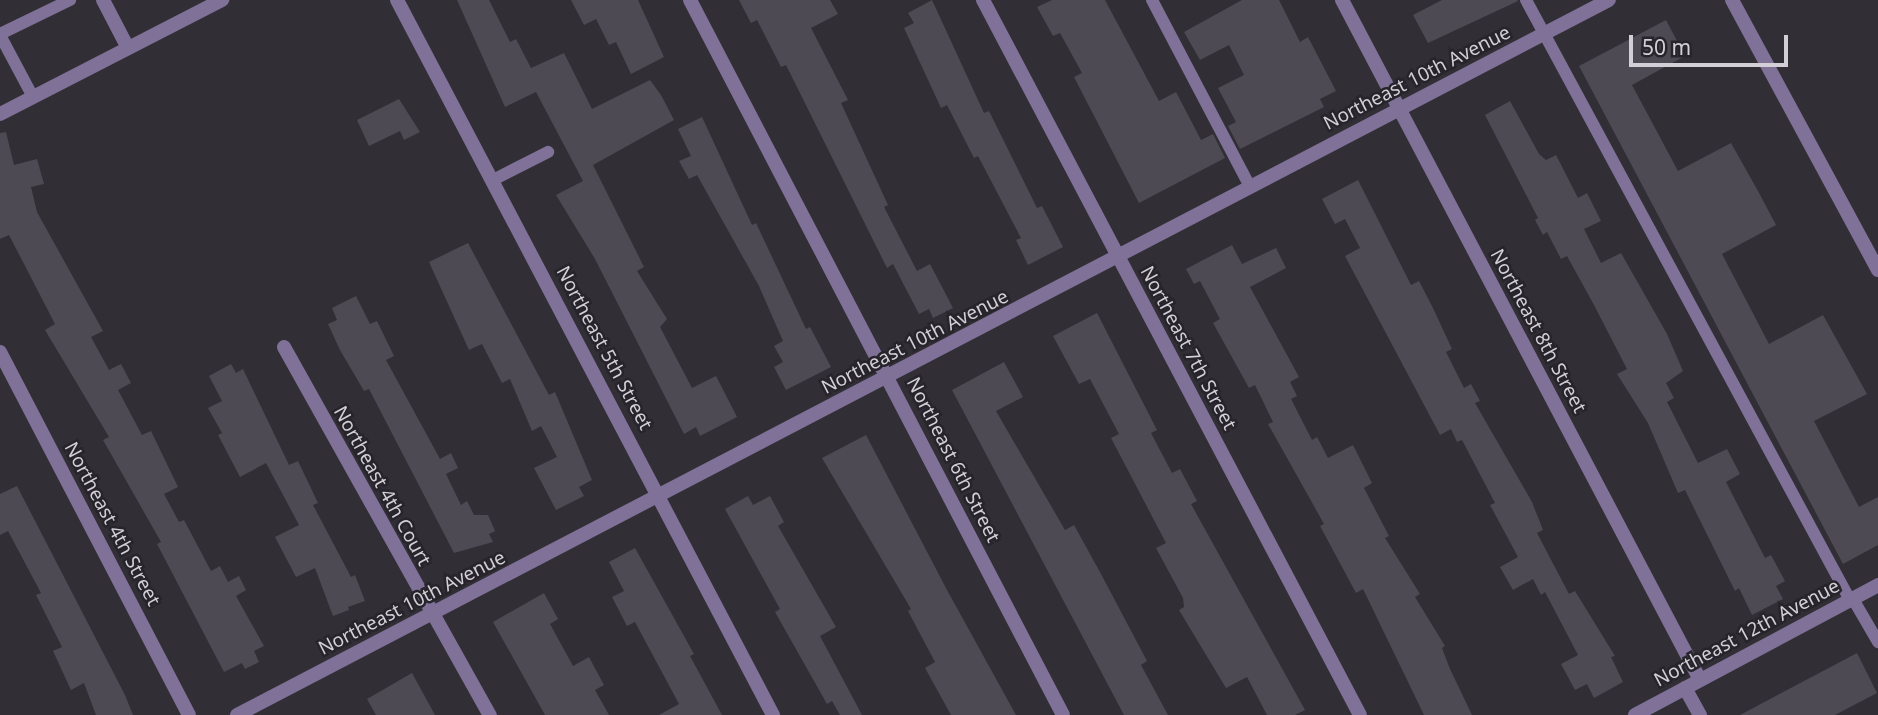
<!DOCTYPE html>
<html>
<head>
<meta charset="utf-8">
<style>
	body { margin:0 }
	#map { position:relative; width:1878px; height:715px; overflow:hidden; background:#312e36; font-family:"Noto Sans",sans-serif }
	div>[style] { position:absolute }
	[style*='--x'] { left:calc(var(--x)*1px); top:calc(var(--y)*1px); width:calc(var(--w)*1px); rotate:calc(var(--a)*1deg) }
	.building>* { inset:0; background:#4d4a53 }
	.service>* { height:12px; margin:-6px; padding:0 6px; transform-origin:6px; border-radius:6px; background:#7f7197 }
	.minor>* { height:14px; margin:-7px; padding:0 7px; transform-origin:7px; border-radius:7px; background:#7f7197 }
	.tertiary>* { height:14px; margin:-7px; padding:0 7px; transform-origin:7px; border-radius:7px; background:#7f7197 }
	span { translate:-50% -50%; white-space:nowrap; text-align:center; line-height:1.15; -webkit-text-stroke:5px #27242c; paint-order:stroke }
	.street-label { font-size:19px; color:#d2d0d6 }
	.scale { position:absolute; left:1629px; top:35px; width:159px; height:32px; box-sizing:border-box; border:4px solid #d2d0d6; border-top:0; padding-left:9px; font-size:21px; line-height:24px; white-space:nowrap; color:#d2d0d6; -webkit-text-stroke:5px #27242c; paint-order:stroke }
</style>
</head>
<body>
<div id="map">
	<div class="building">
		<i style="clip-path:polygon(457px 0,489px 0,510px 42px,516px 39px,531px 68px,564px 53px,592px 109px,650px 80px,661px 95px,674px 120px,593px 165px,644px 267px,637px 271px,667px 319px,660px 327px,692px 388px,716px 376px,737px 417px,700px 436px,696px 427px,684px 434px,595px 259px,556px 195px,583px 181px,536px 92px,505px 107px)"></i>
		<i style="clip-path:polygon(571px 0,638px 0,664px 57px,631px 74px,616px 42px,609px 45px,596px 19px,584px 25px)"></i>
		<i style="clip-path:polygon(739px 0,830px 0,838px 14px,811px 28px,848px 100px,841px 103px,888px 205px,884px 207px,917px 271px,930px 264px,953px 308px,933px 318px,929px 309px,919px 314px,893px 264px,887px 268px,786px 65px,781px 67px,757px 20px,751px 23px)"></i>
		<i style="clip-path:polygon(932px 0,984px 113px,989px 111px,1037px 208px,1042px 206px,1063px 247px,1028px 265px,1016px 240px,1021px 238px,978px 156px,974px 158px,947px 105px,941px 108px,904px 28px,914px 23px,908px 13px)"></i>
		<i style="clip-path:polygon(1052px 0,1105px 0,1159px 101px,1176px 92px,1201px 140px,1213px 134px,1225px 158px,1139px 203px,1074px 77px,1082px 73px,1060px 33px,1053px 36px,1037px 7px)"></i>
		<i style="clip-path:polygon(1242px 0,1279px 0,1300px 42px,1308px 37px,1336px 91px,1320px 99px,1324px 107px,1240px 149px,1228px 126px,1236px 122px,1218px 88px,1244px 75px,1229px 45px,1200px 60px,1184px 32px)"></i>
		<i style="clip-path:polygon(1442px 0,1517px 0,1518px 1px,1428px 43px,1413px 15px)"></i>
		<i style="clip-path:polygon(1666px 20px,1685px 56px,1632px 85px,1678px 171px,1731px 143px,1758px 191px,1776px 225px,1722px 254px,1769px 344px,1823px 315px,1867px 394px,1814px 421px,1859px 507px,1878px 497px,1878px 545px,1843px 564px,1579px 66px)"></i>
		<i style="clip-path:polygon(399px 99px,420px 132px,404px 140px,400px 131px,369px 146px,357px 120px)"></i>
		<i style="clip-path:polygon(1510px 101px,1539px 154px,1546px 160px,1556px 155px,1578px 198px,1587px 193px,1601px 221px,1584px 229px,1601px 263px,1621px 253px,1667px 334px,1683px 371px,1666px 383px,1674px 398px,1667px 402px,1698px 463px,1727px 449px,1740px 474px,1726px 482px,1765px 558px,1771px 555px,1785px 581px,1776px 586px,1783px 599px,1752px 615px,1739px 588px,1735px 591px,1685px 490px,1678px 493px,1648px 423px,1617px 374px,1627px 369px,1594px 305px,1567px 256px,1561px 259px,1547px 232px,1543px 235px,1535px 220px,1538px 218px,1485px 115px)"></i>
		<i style="clip-path:polygon(702px 117px,752px 225px,756px 223px,806px 329px,810px 327px,831px 367px,786px 390px,774px 367px,783px 362px,774px 346px,783px 341px,759px 286px,697px 175px,689px 179px,679px 161px,691px 156px,678px 129px)"></i>
		<i style="clip-path:polygon(6px 132px,14px 165px,37px 159px,44px 184px,31px 187px,37px 212px,103px 331px,91px 337px,109px 370px,121px 364px,131px 383px,118px 390px,142px 435px,151px 431px,178px 487px,164px 494px,179px 522px,184px 520px,211px 571px,220px 566px,228px 582px,239px 576px,246px 590px,236px 596px,264px 646px,254px 651px,259px 662px,245px 669px,242px 663px,224px 672px,157px 544px,161px 542px,103px 440px,109px 437px,45px 330px,55px 324px,24px 264px,9px 235px,0 239px,0 133px)"></i>
		<i style="clip-path:polygon(1358px 180px,1411px 285px,1419px 281px,1433px 308px,1452px 349px,1446px 352px,1464px 388px,1471px 384px,1480px 401px,1475px 403px,1532px 502px,1543px 530px,1537px 533px,1569px 594px,1575px 591px,1615px 656px,1611px 657px,1623px 682px,1594px 698px,1587px 684px,1575px 690px,1561px 664px,1578px 655px,1545px 592px,1541px 595px,1533px 579px,1513px 590px,1500px 567px,1518px 557px,1490px 505px,1495px 503px,1462px 440px,1457px 442px,1451px 429px,1440px 435px,1345px 256px,1360px 248px,1345px 219px,1335px 224px,1322px 199px)"></i>
		<i style="clip-path:polygon(468px 243px,549px 395px,555px 392px,592px 480px,579px 487px,584px 496px,556px 510px,534px 468px,557px 457px,541px 426px,532px 431px,510px 379px,502px 383px,482px 344px,469px 350px,429px 262px)"></i>
		<i style="clip-path:polygon(1232px 245px,1242px 264px,1276px 248px,1286px 268px,1250px 287px,1299px 377px,1290px 382px,1297px 396px,1291px 399px,1312px 440px,1317px 437px,1328px 458px,1353px 445px,1372px 483px,1364px 488px,1389px 536px,1385px 538px,1420px 594px,1415px 597px,1445px 646px,1442px 648px,1450px 669px,1472px 715px,1424px 715px,1363px 589px,1356px 593px,1320px 526px,1324px 524px,1268px 424px,1273px 422px,1255px 385px,1249px 388px,1213px 323px,1220px 319px,1200px 281px,1194px 284px,1186px 269px)"></i>
		<i style="clip-path:polygon(356px 296px,370px 324px,377px 321px,394px 356px,386px 360px,440px 459px,451px 453px,458px 468px,446px 474px,461px 505px,467px 501px,474px 515px,488px 515px,495px 531px,489px 534px,493px 542px,454px 553px,369px 389px,364px 391px,340px 350px,328px 324px,337px 320px,332px 308px)"></i>
		<i style="clip-path:polygon(1097px 313px,1157px 430px,1151px 433px,1172px 473px,1180px 469px,1197px 501px,1191px 504px,1305px 710px,1295px 715px,1267px 715px,1247px 677px,1226px 688px,1179px 610px,1184px 607px,1183px 598px,1156px 548px,1166px 543px,1111px 438px,1119px 434px,1090px 379px,1079px 384px,1053px 336px)"></i>
		<i style="clip-path:polygon(1004px 362px,1023px 397px,996px 411px,1065px 530px,1074px 525px,1101px 574px,1147px 661px,1141px 665px,1168px 715px,1124px 715px,952px 390px)"></i>
		<i style="clip-path:polygon(231px 364px,236px 373px,243px 369px,289px 465px,298px 461px,318px 503px,313px 505px,351px 577px,355px 575px,365px 601px,348px 607px,349px 610px,333px 616px,315px 568px,296px 577px,275px 537px,299px 525px,266px 463px,240px 477px,218px 435px,222px 433px,208px 408px,222px 401px,209px 376px)"></i>
		<i style="clip-path:polygon(866px 435px,947px 590px,1016px 715px,951px 715px,925px 668px,935px 662px,908px 611px,911px 609px,822px 458px)"></i>
		<i style="clip-path:polygon(17px 486px,125px 695px,133px 715px,96px 715px,84px 683px,71px 690px,53px 651px,62px 647px,36px 595px,41px 593px,8px 531px,0 535px,0 494px)"></i>
		<i style="clip-path:polygon(748px 496px,753px 505px,770px 496px,784px 522px,778px 526px,836px 627px,820px 636px,862px 715px,840px 715px,832px 701px,827px 704px,775px 612px,780px 609px,725px 509px)"></i>
		<i style="clip-path:polygon(635px 548px,694px 654px,690px 656px,722px 715px,659px 715px,679px 704px,635px 622px,627px 626px,612px 597px,624px 591px,609px 562px)"></i>
		<i style="clip-path:polygon(544px 593px,558px 619px,550px 624px,573px 666px,589px 657px,604px 685px,595px 690px,609px 715px,545px 715px,493px 622px)"></i>
		<i style="clip-path:polygon(1857px 653px,1877px 693px,1835px 715px,1740px 715px)"></i>
		<i style="clip-path:polygon(412px 673px,435px 715px,376px 715px,367px 699px)"></i>
	</div>
	<div class="service">
		<i style="--x:1152;--y:0;--w:211;--a:62.3"></i>
		<i style="--x:1526;--y:0;--w:682;--a:61.63"></i>
		<i style="--x:0;--y:34;--w:78;--a:-25.9"></i>
		<i style="--x:0;--y:35;--w:70;--a:62"></i>
		<i style="--x:493;--y:180;--w:62;--a:-27"></i>
		<i style="--x:1853;--y:599;--w:50;--a:59.8"></i>
	</div>
	<div class="minor">
		<i style="--x:103;--y:0;--w:54;--a:62.5"></i>
		<i style="--x:397;--y:0;--w:808;--a:62.26"></i>
		<i style="--x:690;--y:0;--w:806;--a:62.45"></i>
		<i style="--x:983;--y:0;--w:808;--a:62.2"></i>
		<i style="--x:1342;--y:0;--w:768;--a:62.23"></i>
		<i style="--x:284;--y:347;--w:422;--a:60.8"></i>
		<i style="--x:0;--y:352;--w:409;--a:62.5"></i>
		<i style="--x:1685;--y:688;--w:31;--a:61"></i>
		<i style="--x:1635;--y:715;--w:276;--a:-28.1"></i>
	</div>
	<div class="tertiary">
		<i style="--x:1732;--y:0;--w:307;--a:61.6"></i>
		<i style="--x:0;--y:114;--w:250;--a:-27.2"></i>
		<i style="--x:237;--y:715;--w:1547;--a:-27.53"></i>
	</div>
	<div class="street-label">
		<span style="left:1417px;top:78px;rotate:-27deg">Northeast 10th Avenue</span>
		<span style="left:1538px;top:331px;rotate:62deg">Northeast 8th Street</span>
		<span style="left:915px;top:342px;rotate:-27deg">Northeast 10th Avenue</span>
		<span style="left:604px;top:348px;rotate:62deg">Northeast 5th Street</span>
		<span style="left:1188px;top:348px;rotate:62deg">Northeast 7th Street</span>
		<span style="left:953px;top:460px;rotate:63deg">Northeast 6th Street</span>
		<span style="left:382px;top:486px;rotate:61deg">Northeast 4th Court</span>
		<span style="left:112px;top:524px;rotate:62deg">Northeast 4th Street</span>
		<span style="left:412px;top:603px;rotate:-27deg">Northeast 10th Avenue</span>
		<span style="left:1747px;top:633px;rotate:-28deg">Northeast 12th Avenue</span>
	</div>
	<div class="scale">50 m</div>
</div>
</body>
</html>
